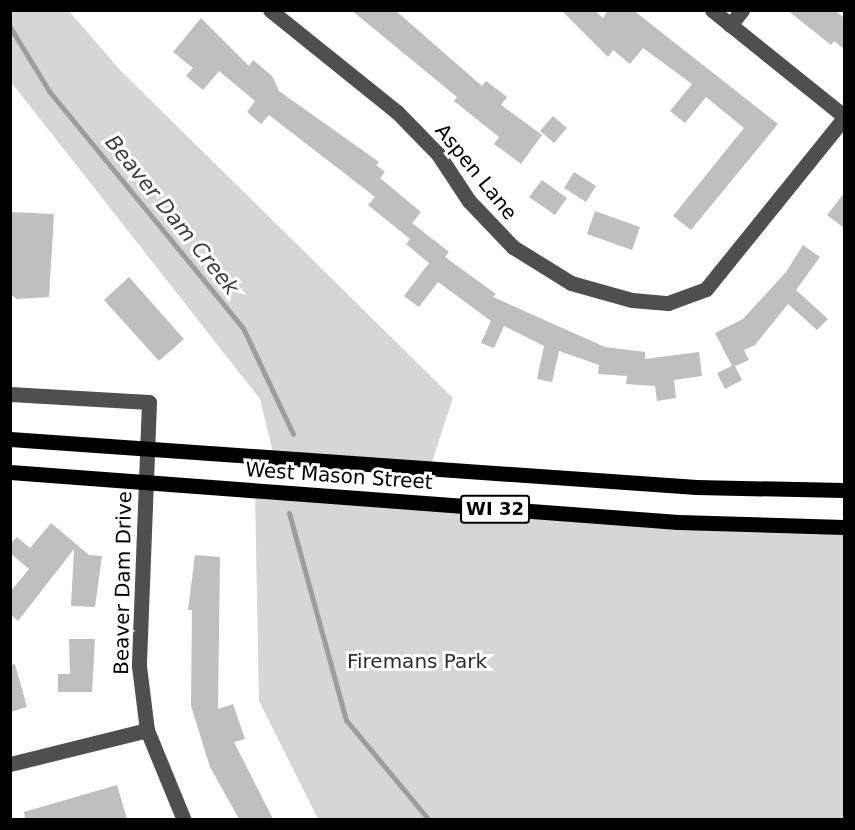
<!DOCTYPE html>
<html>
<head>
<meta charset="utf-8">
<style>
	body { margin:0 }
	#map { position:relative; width:855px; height:830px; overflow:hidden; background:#fff; font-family:"DejaVu Sans",sans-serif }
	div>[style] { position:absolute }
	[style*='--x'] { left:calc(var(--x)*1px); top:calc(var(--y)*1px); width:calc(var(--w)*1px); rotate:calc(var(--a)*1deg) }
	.green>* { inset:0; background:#d6d6d6 }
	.stream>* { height:5px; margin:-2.5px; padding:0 2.5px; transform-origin:2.5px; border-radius:2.5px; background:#9d9d9d }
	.building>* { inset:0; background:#bfbfbf }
	.minor>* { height:15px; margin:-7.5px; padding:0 7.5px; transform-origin:7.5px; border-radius:7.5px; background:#4f4f4f }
	.major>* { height:15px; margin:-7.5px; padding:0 7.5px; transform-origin:7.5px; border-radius:7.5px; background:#000 }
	span { translate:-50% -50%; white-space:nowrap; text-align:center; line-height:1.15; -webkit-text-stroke:6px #fff; paint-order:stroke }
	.shield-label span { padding:2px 4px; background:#fff; border:2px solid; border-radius:4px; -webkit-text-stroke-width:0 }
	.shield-label { font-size:18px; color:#000; font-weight:700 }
	.street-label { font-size:20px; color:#000 }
	.park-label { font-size:20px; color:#2d2d2d }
	.water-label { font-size:21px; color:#3e3e3e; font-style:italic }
	.frame { position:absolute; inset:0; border:12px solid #000; pointer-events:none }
</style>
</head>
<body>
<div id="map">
	<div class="green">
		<i style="clip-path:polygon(11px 11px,69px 11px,121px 71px,453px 398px,430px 468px,274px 457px,260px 399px,11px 82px)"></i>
		<i style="clip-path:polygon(255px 491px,844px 527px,844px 819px,318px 819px,259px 701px)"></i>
	</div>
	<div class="stream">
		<i style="--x:10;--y:27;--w:75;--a:58.6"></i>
		<i style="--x:49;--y:91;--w:306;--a:50.7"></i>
		<i style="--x:243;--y:328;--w:117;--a:64.7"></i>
		<i style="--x:289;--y:513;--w:215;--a:74.6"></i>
		<i style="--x:346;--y:720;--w:130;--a:50.3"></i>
	</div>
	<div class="building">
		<i style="clip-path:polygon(351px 10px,395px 10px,482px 86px,486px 81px,507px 97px,501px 105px,542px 135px,521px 164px,494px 144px,499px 137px,454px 101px,457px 97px)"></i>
		<i style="clip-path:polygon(561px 10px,594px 10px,603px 18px,608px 10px,633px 10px,778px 124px,691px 230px,673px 216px,744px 128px,706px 97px,685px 123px,670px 111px,692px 84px,643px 48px,630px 64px,613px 50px,608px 57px)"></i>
		<i style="clip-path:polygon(787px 10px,835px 10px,844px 18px,844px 49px,834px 41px,831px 45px)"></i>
		<i style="clip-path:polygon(201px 18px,249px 66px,253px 60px,272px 76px,279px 91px,379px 162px,376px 165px,385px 172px,380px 178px,421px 212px,412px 223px,449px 252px,445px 257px,496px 294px,493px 297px,605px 347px,645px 352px,645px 359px,699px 352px,702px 376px,674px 380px,676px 398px,657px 401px,655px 386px,626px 384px,627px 376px,598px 374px,599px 365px,559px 351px,552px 382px,537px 379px,544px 346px,504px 326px,494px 348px,481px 343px,491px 321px,438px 282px,419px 307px,404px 296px,429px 263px,406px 244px,410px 239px,368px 205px,375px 197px,269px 115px,261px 124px,247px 112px,255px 101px,219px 71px,203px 90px,186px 76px,193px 68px,173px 52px)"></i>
		<i style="clip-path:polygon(553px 116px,567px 128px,554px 143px,540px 131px)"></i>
		<i style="clip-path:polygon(574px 172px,596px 186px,586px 202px,564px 188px)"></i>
		<i style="clip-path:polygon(542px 180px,567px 198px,555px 215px,529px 197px)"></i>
		<i style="clip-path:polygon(844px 193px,844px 228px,827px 215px)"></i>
		<i style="clip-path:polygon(595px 211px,640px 227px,632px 250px,587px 234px)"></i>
		<i style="clip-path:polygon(10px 212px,54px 214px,49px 297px,17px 299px,10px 294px)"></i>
		<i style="clip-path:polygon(803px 245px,820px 257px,796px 290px,828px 319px,817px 330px,788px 304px,755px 345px,744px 350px,749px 360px,735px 366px,742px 380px,725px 389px,717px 373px,732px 366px,715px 333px,743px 319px,786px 272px)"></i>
		<i style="clip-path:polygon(129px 277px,184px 339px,159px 361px,104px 300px)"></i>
		<i style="clip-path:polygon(51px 523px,89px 555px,102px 556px,95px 607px,71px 606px,74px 549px,18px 621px,10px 614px,10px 592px,29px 569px,10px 553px,10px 544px,17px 537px,30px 548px)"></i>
		<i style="clip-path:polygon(195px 555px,220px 557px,218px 709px,233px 704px,245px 739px,234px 742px,273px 819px,239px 819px,210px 767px,191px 706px,192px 610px,188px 610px)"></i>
		<i style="clip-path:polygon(69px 639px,95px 639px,92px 692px,58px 692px,58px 674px,70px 674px)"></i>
		<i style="clip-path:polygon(15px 664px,27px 707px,10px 712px,10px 665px)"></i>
		<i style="clip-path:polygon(117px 785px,127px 819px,25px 819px,24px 812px)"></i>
	</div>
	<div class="minor">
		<i style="--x:270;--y:10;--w:163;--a:38.8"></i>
		<i style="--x:397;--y:112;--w:59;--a:45.7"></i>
		<i style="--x:438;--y:154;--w:56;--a:56.6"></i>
		<i style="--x:469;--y:201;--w:64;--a:46.3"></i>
		<i style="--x:513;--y:247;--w:68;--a:31.8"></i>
		<i style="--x:571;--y:283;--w:63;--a:15.6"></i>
		<i style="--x:632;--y:300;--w:36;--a:5"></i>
		<i style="--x:668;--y:303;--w:40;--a:-20.2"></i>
		<i style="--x:706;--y:289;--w:220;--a:-51.1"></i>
		<i style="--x:712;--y:10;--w:169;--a:38.8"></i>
		<i style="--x:730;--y:25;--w:19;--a:-51"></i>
		<i style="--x:10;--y:394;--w:139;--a:3.3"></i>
		<i style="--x:149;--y:402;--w:264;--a:92.2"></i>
		<i style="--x:139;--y:666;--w:64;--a:82.9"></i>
		<i style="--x:147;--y:730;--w:97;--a:67.7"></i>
		<i style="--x:10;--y:764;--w:141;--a:-13.9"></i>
	</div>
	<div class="major">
		<i style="--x:10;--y:439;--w:688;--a:4"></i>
		<i style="--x:696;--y:487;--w:148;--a:1.2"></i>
		<i style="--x:10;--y:472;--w:670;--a:4.28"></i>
		<i style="--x:678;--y:522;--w:166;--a:1.7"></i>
	</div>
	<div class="shield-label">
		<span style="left:495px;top:509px">WI 32</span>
	</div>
	<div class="street-label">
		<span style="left:476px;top:172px;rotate:51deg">Aspen Lane</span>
		<span style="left:339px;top:476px;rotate:4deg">West Mason Street</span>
		<span style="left:123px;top:583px;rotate:-89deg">Beaver Dam Drive</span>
	</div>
	<div class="park-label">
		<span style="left:417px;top:661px">Firemans Park</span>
	</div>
	<div class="water-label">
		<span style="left:172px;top:215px;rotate:51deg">Beaver Dam Creek</span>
	</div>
	<div class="frame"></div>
</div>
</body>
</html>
